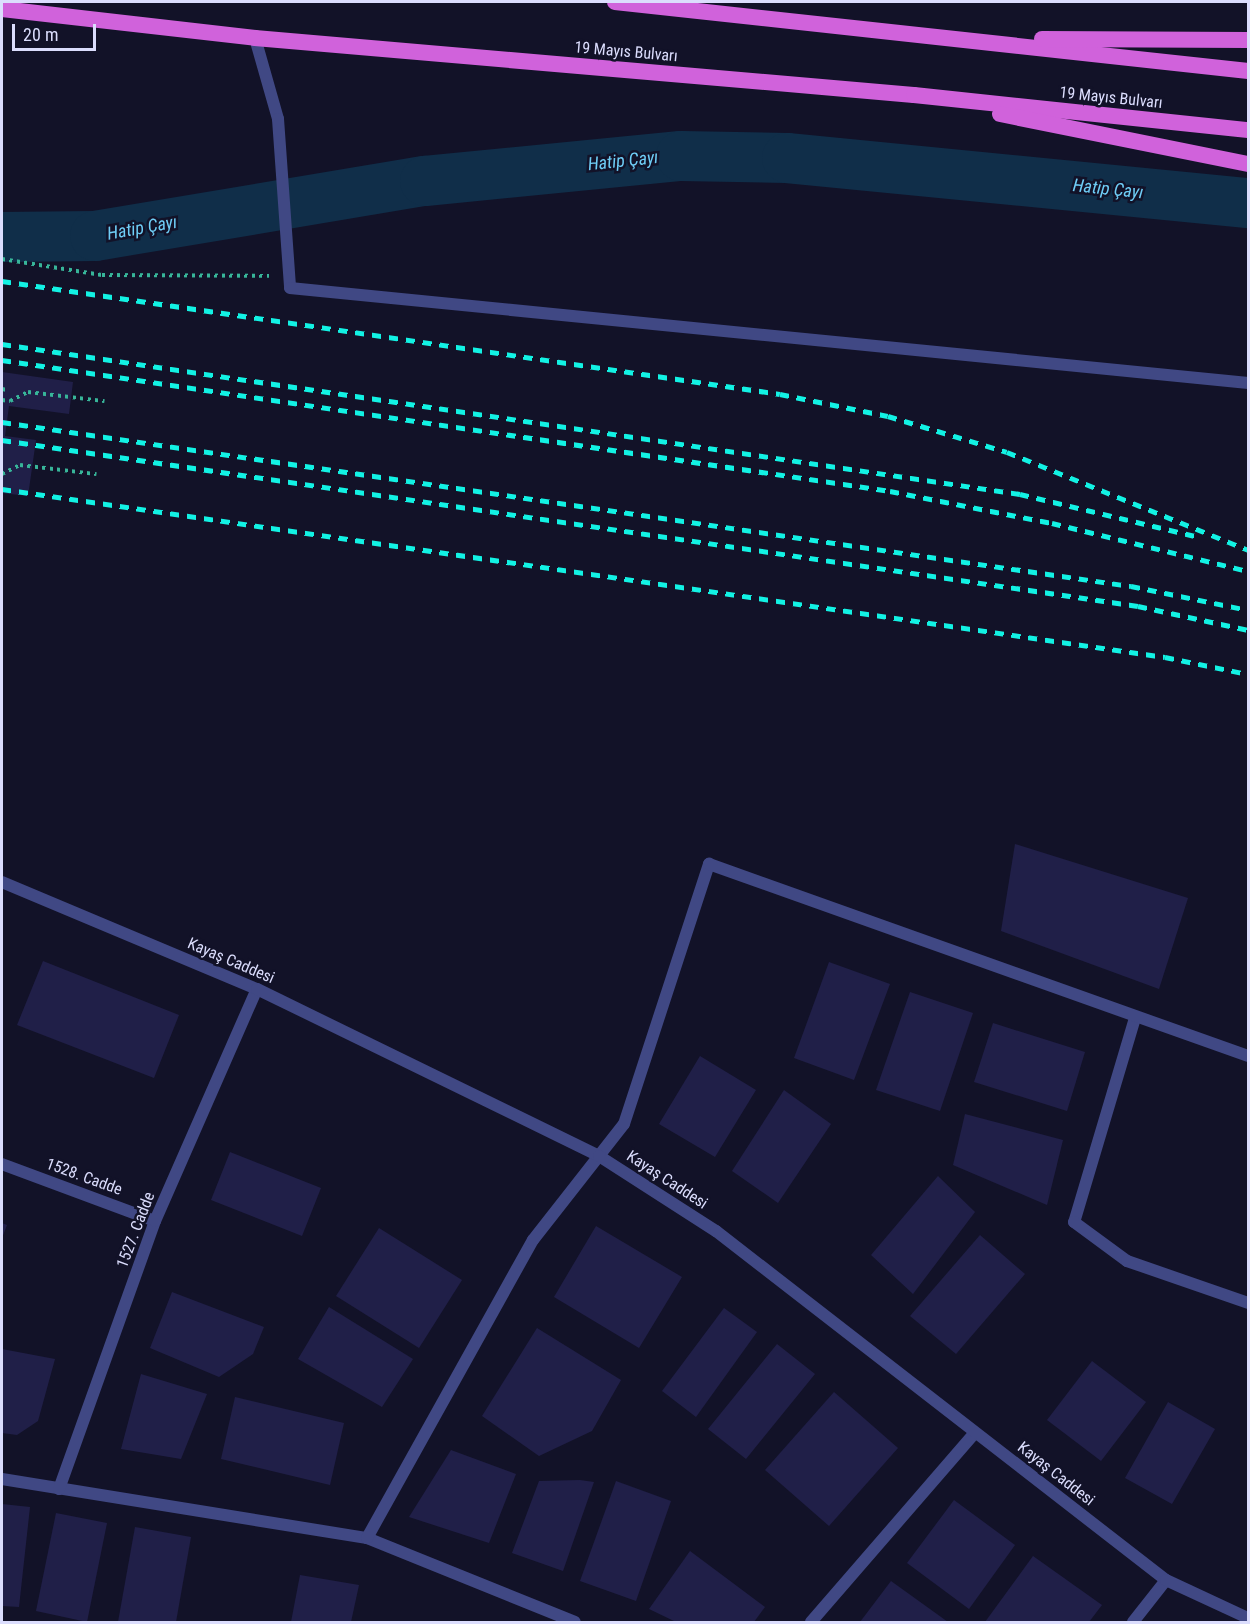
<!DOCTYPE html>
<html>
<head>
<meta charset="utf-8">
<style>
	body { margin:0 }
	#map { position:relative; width:1250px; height:1624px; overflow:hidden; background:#121228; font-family:"Roboto Condensed",sans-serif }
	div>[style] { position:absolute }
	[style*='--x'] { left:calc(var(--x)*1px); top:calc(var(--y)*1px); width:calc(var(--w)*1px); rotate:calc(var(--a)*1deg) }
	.river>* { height:50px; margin:-25px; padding:0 25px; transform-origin:25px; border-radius:25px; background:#102e49 }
	.building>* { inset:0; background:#201f48 }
	.path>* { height:4px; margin-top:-2px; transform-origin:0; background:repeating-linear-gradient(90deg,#37b599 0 3px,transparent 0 7.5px) }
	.service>* { height:12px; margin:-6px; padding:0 6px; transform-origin:6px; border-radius:6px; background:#404884 }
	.minor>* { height:12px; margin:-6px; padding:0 6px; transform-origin:6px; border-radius:6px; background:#404884 }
	.tertiary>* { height:12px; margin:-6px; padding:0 6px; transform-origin:6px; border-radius:6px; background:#404884 }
	.trunk>* { height:16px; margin:-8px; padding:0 8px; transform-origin:8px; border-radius:8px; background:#d062db }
	.rail>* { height:4.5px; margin-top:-2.25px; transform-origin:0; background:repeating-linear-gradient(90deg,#12f2e4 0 9px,transparent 0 17px) }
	span { translate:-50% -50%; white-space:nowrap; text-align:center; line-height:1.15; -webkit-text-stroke:5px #121228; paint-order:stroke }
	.street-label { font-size:16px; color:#dbddfd }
	.water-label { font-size:18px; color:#6fcef7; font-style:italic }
	.frame { position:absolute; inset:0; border:3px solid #dbddfd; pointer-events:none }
	.scale { position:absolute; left:12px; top:24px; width:84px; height:27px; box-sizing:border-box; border:3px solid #dbddfd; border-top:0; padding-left:8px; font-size:18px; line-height:21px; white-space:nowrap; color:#dbddfd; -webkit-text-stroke:4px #121228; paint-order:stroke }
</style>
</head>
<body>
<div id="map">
	<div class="river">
		<i style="--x:2;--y:237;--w:93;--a:-0.6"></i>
		<i style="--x:95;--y:236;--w:335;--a:-9.5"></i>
		<i style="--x:425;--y:181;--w:257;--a:-5.6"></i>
		<i style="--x:681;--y:156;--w:106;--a:1.1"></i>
		<i style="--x:787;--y:158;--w:463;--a:5.6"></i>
	</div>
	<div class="building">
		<i style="clip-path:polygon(2px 372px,73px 382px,69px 414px,9px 406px,5px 436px,36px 440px,28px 496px,2px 493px)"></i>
		<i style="clip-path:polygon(1015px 844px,1188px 898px,1159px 989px,1001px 931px)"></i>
		<i style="clip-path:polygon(43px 961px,179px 1015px,154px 1078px,17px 1025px)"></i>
		<i style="clip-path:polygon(829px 962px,890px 984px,854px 1080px,794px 1058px)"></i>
		<i style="clip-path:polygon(910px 992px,973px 1013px,940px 1111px,876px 1090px)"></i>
		<i style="clip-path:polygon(993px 1023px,1085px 1052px,1067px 1111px,974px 1082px)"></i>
		<i style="clip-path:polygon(700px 1056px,756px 1090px,715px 1157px,659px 1124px)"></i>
		<i style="clip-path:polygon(784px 1090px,831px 1124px,778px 1203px,732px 1171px)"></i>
		<i style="clip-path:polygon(965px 1114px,1063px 1140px,1047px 1205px,953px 1165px)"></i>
		<i style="clip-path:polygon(230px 1152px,321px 1188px,302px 1236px,211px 1200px)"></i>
		<i style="clip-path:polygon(938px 1176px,975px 1212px,913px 1294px,871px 1255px)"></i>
		<i style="clip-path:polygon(2px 1223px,7px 1225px,2px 1238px)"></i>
		<i style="clip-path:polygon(596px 1226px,682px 1277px,639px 1348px,554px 1297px)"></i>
		<i style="clip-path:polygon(379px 1228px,462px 1280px,419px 1348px,336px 1296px)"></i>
		<i style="clip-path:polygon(980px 1235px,1025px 1274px,956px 1354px,910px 1316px)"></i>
		<i style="clip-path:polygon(172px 1292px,264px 1327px,253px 1354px,219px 1377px,150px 1348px)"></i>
		<i style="clip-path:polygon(329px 1307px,413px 1359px,382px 1407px,298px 1359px)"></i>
		<i style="clip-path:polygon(724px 1308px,757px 1332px,696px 1417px,662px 1391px)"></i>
		<i style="clip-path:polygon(537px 1328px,621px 1380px,592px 1431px,539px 1456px,482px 1416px)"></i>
		<i style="clip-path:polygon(777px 1344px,815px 1374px,746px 1459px,708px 1429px)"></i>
		<i style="clip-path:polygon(2px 1349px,55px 1359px,38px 1421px,17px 1435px,2px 1433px)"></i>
		<i style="clip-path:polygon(1092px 1361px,1146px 1402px,1101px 1461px,1047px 1420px)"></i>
		<i style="clip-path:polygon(141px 1374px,207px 1394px,181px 1459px,121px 1449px)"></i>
		<i style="clip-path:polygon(834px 1392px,898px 1448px,829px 1526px,765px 1470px)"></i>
		<i style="clip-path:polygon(235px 1397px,344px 1423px,330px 1485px,221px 1459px)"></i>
		<i style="clip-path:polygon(1168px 1402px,1215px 1429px,1172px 1504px,1125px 1478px)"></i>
		<i style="clip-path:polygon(451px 1450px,516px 1474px,489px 1543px,409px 1517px)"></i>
		<i style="clip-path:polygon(580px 1480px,594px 1482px,563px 1571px,512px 1553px,539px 1481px)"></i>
		<i style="clip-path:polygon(616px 1481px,671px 1501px,636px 1601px,580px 1581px)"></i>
		<i style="clip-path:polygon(954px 1500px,1015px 1545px,969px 1609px,907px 1563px)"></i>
		<i style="clip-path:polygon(2px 1504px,30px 1507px,19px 1607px,2px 1606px)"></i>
		<i style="clip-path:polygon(56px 1513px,107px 1523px,87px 1622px,36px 1611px)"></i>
		<i style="clip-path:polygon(135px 1527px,191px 1537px,176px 1622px,118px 1622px)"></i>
		<i style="clip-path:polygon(690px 1551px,765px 1607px,754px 1622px,676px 1622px,649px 1609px)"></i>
		<i style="clip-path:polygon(1033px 1556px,1102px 1605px,1089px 1622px,985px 1622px)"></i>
		<i style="clip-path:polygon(300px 1575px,359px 1585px,351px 1622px,291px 1622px)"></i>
		<i style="clip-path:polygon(891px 1581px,948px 1622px,860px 1622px)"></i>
	</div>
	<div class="path">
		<i style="--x:2;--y:259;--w:101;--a:9.1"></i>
		<i style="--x:102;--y:275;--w:167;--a:0.3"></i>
		<i style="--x:2;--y:389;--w:5;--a:11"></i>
		<i style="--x:2;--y:400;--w:8;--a:7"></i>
		<i style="--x:10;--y:401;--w:20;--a:-27"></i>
		<i style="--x:28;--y:392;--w:77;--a:6.8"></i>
		<i style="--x:2;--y:474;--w:20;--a:-27"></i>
		<i style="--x:20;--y:465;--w:77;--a:6.8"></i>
	</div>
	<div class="service">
		<i style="--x:255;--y:38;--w:84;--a:74.1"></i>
		<i style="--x:278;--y:119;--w:169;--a:85.9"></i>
		<i style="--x:290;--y:288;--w:963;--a:5.66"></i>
	</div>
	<div class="minor">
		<i style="--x:1135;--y:1018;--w:213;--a:106.6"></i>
		<i style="--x:1074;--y:1222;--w:66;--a:36.3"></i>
		<i style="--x:1127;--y:1261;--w:128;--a:19.1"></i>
		<i style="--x:2;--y:1164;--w:163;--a:20.4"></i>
		<i style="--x:2;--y:1479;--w:370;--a:9.2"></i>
		<i style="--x:367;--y:1538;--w:224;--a:22"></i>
		<i style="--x:59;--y:1489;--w:285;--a:-70.3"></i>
		<i style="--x:155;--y:1221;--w:253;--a:-66.3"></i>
		<i style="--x:367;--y:1538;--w:341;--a:-60.9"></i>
		<i style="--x:533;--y:1240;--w:147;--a:-51.9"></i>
		<i style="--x:624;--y:1124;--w:274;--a:-71.9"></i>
		<i style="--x:709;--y:864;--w:572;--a:19.61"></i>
		<i style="--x:811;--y:1622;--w:250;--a:-49.1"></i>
		<i style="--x:1133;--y:1622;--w:53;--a:-51.8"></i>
	</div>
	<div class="tertiary">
		<i style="--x:2;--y:882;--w:277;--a:22.8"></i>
		<i style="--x:257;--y:989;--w:381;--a:26"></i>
		<i style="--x:599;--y:1156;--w:139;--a:32.7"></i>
		<i style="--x:716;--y:1231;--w:569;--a:37.8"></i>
		<i style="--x:1166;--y:1580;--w:90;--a:24.9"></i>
	</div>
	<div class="trunk">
		<i style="--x:615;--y:2;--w:637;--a:6.22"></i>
		<i style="--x:2;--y:9;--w:255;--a:6.5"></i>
		<i style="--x:255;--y:38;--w:661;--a:4.94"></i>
		<i style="--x:914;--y:95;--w:336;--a:6"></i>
		<i style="--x:1042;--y:39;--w:206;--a:0.3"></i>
		<i style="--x:1000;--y:114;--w:253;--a:11.4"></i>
	</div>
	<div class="rail">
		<i style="--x:2;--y:281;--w:786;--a:8.26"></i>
		<i style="--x:780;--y:394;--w:110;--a:11.5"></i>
		<i style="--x:888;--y:416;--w:124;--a:16.8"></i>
		<i style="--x:1007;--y:452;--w:260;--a:22.1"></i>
		<i style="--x:2;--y:344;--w:1029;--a:8.38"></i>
		<i style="--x:1020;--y:494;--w:180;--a:13.5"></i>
		<i style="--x:2;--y:360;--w:898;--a:8.39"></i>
		<i style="--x:890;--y:491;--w:165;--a:11.2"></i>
		<i style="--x:1052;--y:523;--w:202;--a:13.8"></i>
		<i style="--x:2;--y:422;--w:1141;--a:8.27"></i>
		<i style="--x:1131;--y:586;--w:119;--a:11.6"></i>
		<i style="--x:2;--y:440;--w:1148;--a:8.31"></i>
		<i style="--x:1138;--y:606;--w:113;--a:12.3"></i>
		<i style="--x:2;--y:489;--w:1175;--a:8.22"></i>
		<i style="--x:1165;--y:657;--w:85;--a:11.6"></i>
	</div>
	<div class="street-label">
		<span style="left:626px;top:52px;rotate:5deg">19 Mayıs Bulvarı</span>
		<span style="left:1111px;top:98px;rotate:6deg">19 Mayıs Bulvarı</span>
		<span style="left:231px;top:961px;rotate:23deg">Kayaş Caddesi</span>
		<span style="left:84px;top:1177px;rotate:20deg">1528. Cadde</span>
		<span style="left:667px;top:1180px;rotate:33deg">Kayaş Caddesi</span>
		<span style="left:136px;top:1230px;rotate:-69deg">1527. Cadde</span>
		<span style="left:1056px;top:1474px;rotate:38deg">Kayaş Caddesi</span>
	</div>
	<div class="water-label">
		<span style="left:623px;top:161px;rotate:-6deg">Hatip Çayı</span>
		<span style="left:1108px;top:189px;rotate:6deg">Hatip Çayı</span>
		<span style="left:142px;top:228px;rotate:-10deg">Hatip Çayı</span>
	</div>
	<div class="frame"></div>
	<div class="scale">20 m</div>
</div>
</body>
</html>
